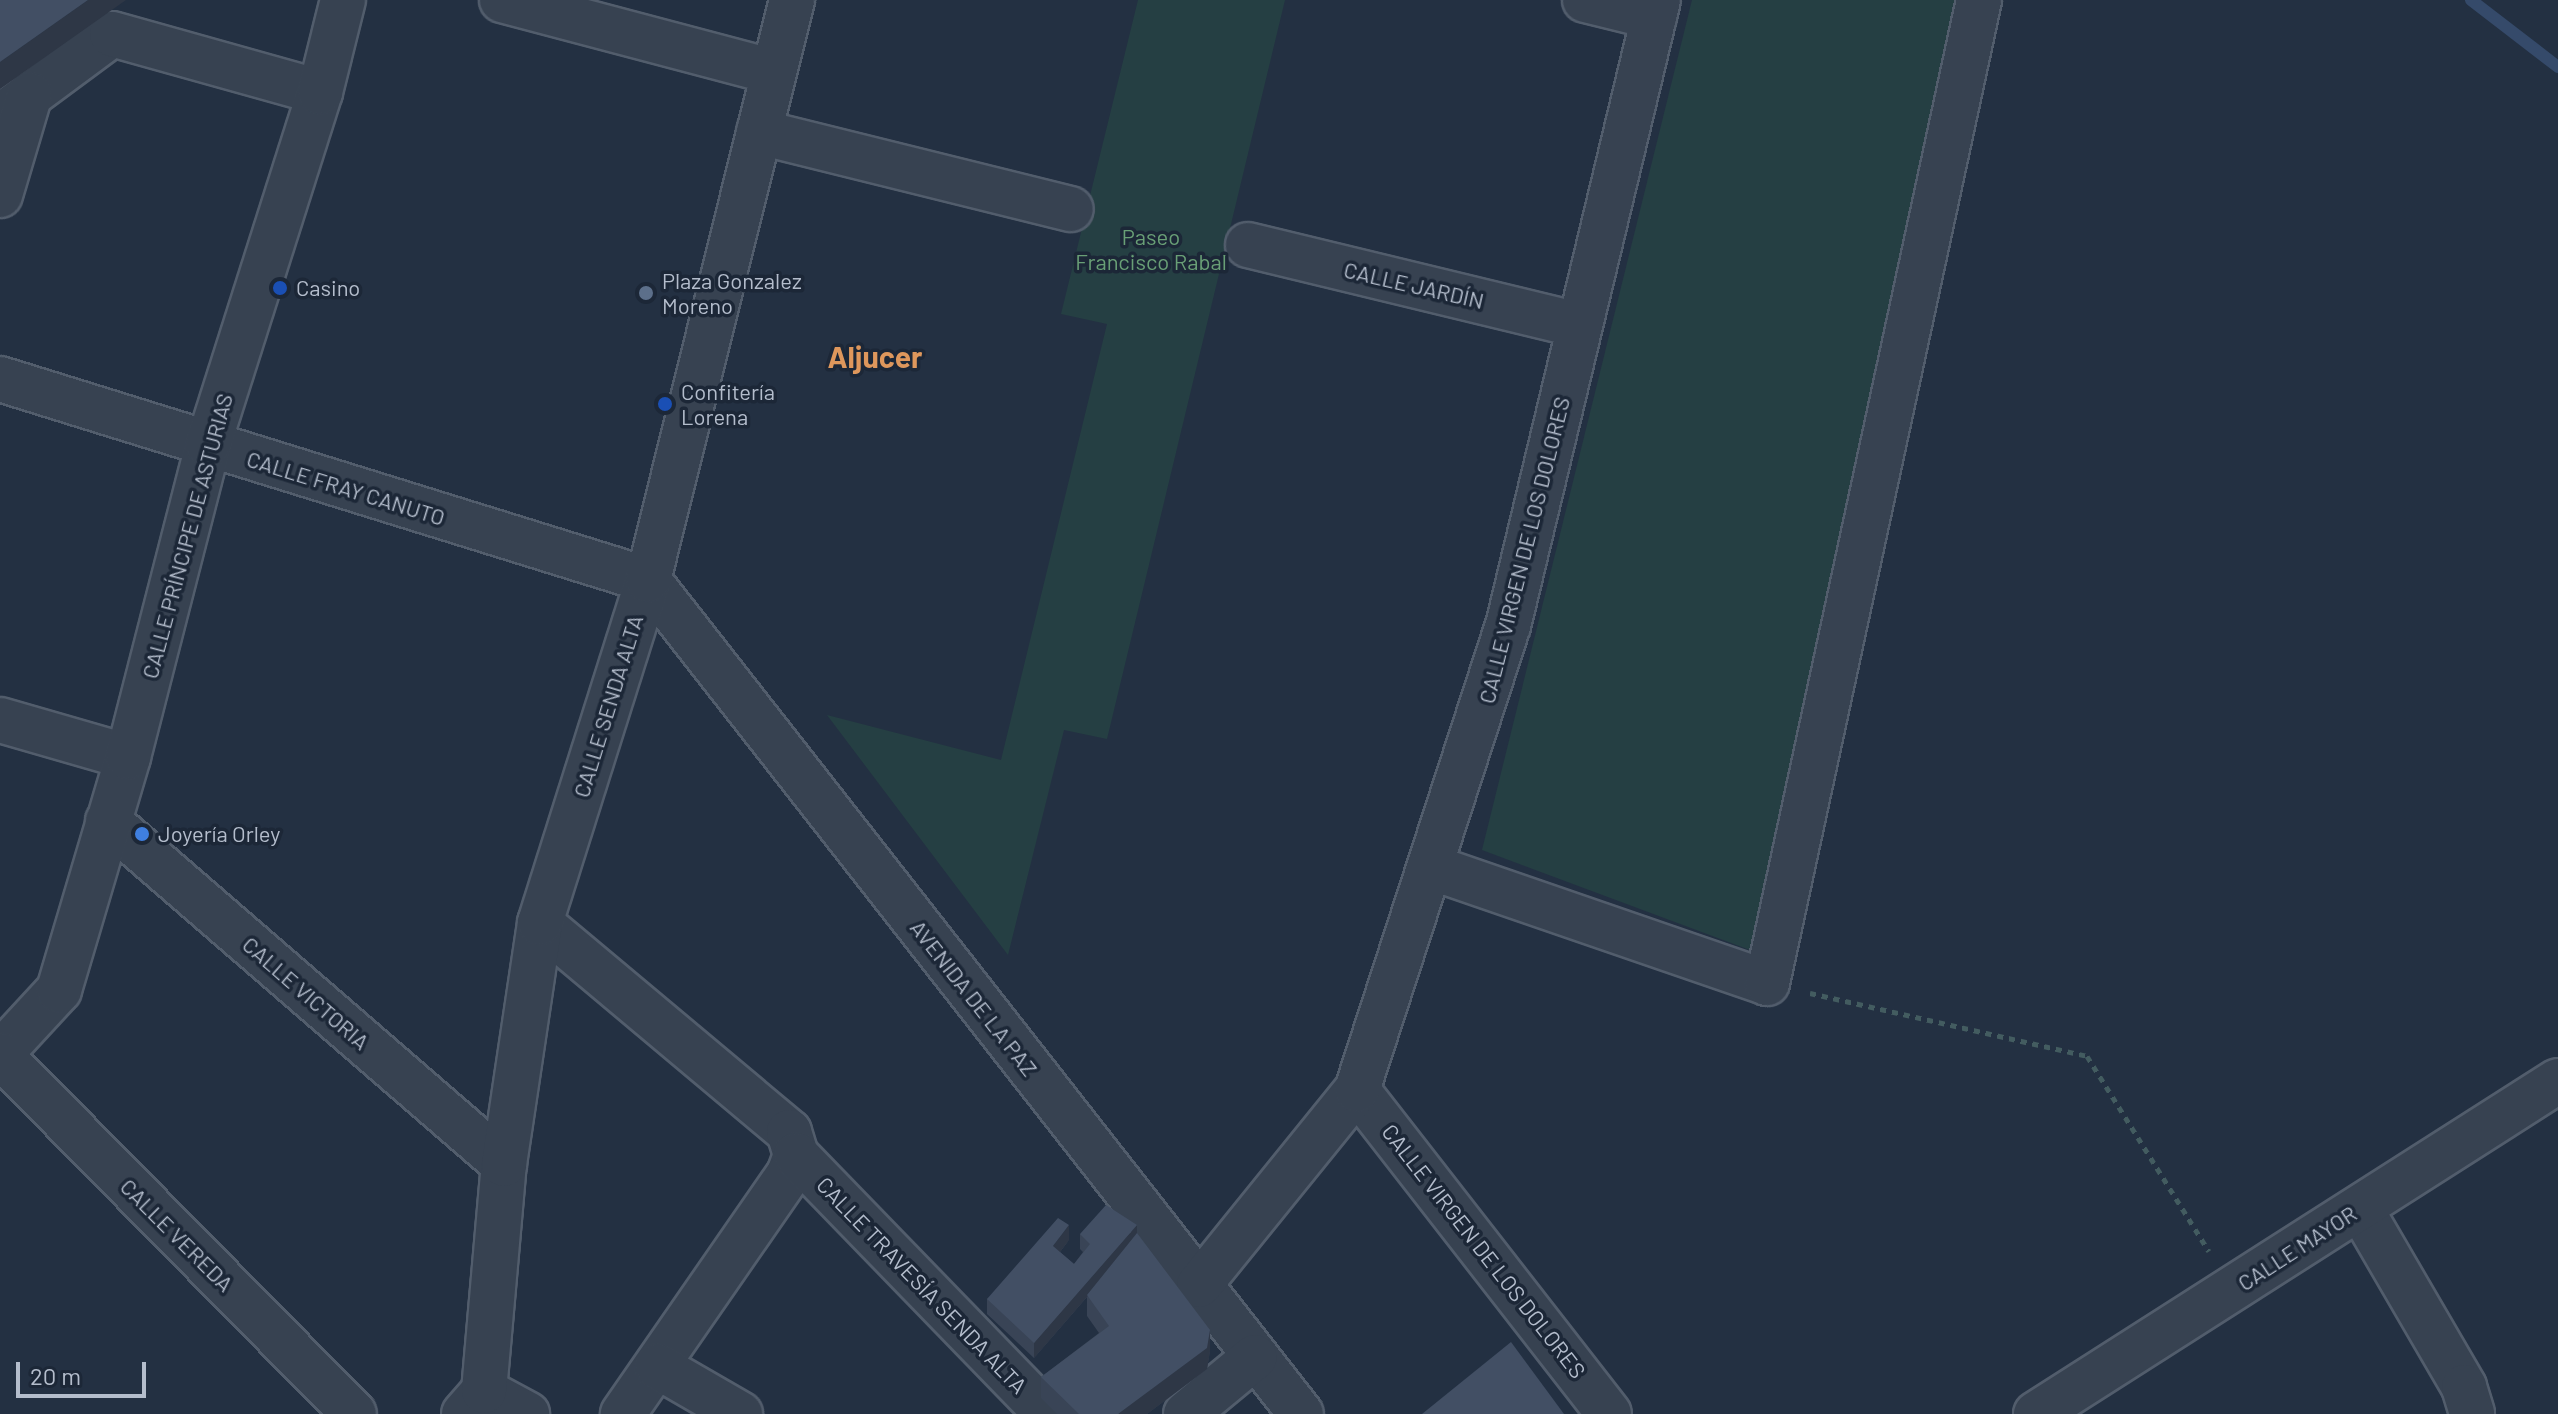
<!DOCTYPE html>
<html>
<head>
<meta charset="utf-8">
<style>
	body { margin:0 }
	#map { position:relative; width:2558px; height:1414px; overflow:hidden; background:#233042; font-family:Barlow,sans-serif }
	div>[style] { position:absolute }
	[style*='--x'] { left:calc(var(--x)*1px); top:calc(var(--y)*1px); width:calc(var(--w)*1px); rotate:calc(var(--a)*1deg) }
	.green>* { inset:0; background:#253f43 }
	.stream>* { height:12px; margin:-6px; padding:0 6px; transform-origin:6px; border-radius:6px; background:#354a6a }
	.path>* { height:5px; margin-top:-2.5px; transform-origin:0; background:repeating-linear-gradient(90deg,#435c60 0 6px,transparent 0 12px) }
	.roads { filter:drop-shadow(2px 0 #525d6c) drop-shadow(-2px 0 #525d6c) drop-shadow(0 2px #525d6c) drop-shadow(0 -2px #525d6c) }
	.minor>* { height:44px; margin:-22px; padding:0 22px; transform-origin:22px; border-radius:22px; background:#374251 }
	.wall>* { inset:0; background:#394456 }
	.shaded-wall>* { inset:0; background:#2e3746 }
	.building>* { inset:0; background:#424f64 }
	.dots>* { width:22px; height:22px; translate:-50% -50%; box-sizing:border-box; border:4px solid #1c2737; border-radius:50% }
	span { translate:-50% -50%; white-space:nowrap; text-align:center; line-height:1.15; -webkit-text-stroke:7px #1c2737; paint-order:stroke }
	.park-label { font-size:22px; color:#699f76 }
	.poi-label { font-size:22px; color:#b4bdcc }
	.left { translate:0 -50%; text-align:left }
	.street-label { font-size:22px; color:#b4bdcc }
	.district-label { font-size:30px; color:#de975c; font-weight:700 }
	.scale { position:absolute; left:16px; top:1362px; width:130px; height:36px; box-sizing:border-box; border:4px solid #b4bdcc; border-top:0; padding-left:10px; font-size:24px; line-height:28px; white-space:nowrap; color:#b4bdcc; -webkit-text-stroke:6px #1c2737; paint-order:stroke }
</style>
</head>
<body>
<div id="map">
	<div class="green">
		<i style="clip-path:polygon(1138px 0,1285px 0,1107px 739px,1064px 730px,1008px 955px,827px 715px,1001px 760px,1107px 324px,1061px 314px)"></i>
		<i style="clip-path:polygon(1692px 0,1961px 0,1750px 950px,1482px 850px)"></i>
	</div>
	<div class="stream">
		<i style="--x:2471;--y:0;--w:110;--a:37.6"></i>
	</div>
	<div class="path">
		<i style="--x:1810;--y:993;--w:284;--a:12.8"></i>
		<i style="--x:2087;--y:1056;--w:230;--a:58"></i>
	</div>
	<div class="roads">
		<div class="minor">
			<i style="--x:502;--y:0;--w:281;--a:14.8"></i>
			<i style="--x:1585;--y:0;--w:71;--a:13.8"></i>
			<i style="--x:0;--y:117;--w:139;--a:-36.5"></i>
			<i style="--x:112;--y:34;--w:216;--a:15.6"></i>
			<i style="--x:759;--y:132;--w:321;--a:13.9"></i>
			<i style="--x:0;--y:195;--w:105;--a:-73.5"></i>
			<i style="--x:1248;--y:245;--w:341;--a:13.6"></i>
			<i style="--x:0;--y:379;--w:678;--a:17.23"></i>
			<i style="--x:648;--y:580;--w:1059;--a:51.94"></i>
			<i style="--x:0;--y:720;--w:133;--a:16.1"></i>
			<i style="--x:108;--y:821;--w:524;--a:40.9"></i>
			<i style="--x:1431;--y:867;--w:355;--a:19"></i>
			<i style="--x:1767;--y:983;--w:1006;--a:-77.83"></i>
			<i style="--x:540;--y:923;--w:325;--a:40"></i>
			<i style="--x:789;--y:1132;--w:24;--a:73"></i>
			<i style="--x:796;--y:1155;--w:20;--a:110"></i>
			<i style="--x:789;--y:1174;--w:292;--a:124.7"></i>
			<i style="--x:0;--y:1054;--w:87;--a:-47.3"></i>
			<i style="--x:59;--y:990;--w:243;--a:-73.5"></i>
			<i style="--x:128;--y:757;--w:322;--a:-75.6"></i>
			<i style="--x:208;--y:445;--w:370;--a:-72.4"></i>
			<i style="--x:320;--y:92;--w:95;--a:-76"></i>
			<i style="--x:0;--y:1055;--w:504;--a:45.4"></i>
			<i style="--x:1357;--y:1090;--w:410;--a:52.1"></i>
			<i style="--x:796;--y:1155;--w:361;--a:45.9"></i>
			<i style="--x:2360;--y:1208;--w:207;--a:59.8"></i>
			<i style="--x:2464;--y:1387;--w:28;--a:73"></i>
			<i style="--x:1199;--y:1285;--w:251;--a:-51"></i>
			<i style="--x:1357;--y:1090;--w:488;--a:-72"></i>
			<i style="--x:1508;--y:626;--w:644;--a:-76.53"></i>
			<i style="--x:657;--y:1366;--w:96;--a:30"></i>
			<i style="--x:484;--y:1391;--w:49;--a:28.1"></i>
			<i style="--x:464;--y:1414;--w:30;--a:-49"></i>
			<i style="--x:484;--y:1391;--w:228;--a:-85"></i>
			<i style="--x:504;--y:1164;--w:244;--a:-81.5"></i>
			<i style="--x:540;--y:923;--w:360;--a:-72.5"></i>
			<i style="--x:648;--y:580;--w:598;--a:-76.06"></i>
			<i style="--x:1186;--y:1414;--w:89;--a:-39.6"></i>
			<i style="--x:2036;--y:1414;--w:619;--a:-32.54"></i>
		</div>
	</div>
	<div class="wall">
		<i style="clip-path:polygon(1137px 1233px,1210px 1351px,1207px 1369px,1147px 1414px,1057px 1414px,1041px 1398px,1041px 1377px,1099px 1333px,1087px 1316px,1087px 1297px,1034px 1358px,987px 1314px,987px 1299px,1069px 1240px,1060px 1252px,1074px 1264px,1083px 1252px,1080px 1249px,1080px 1234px)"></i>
	</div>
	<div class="shaded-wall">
		<i style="clip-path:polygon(88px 0,126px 0,0 89px,0 62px)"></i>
		<i style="clip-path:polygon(1069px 1225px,1069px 1240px,1053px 1261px,1053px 1246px)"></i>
		<i style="clip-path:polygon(1137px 1225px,1137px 1239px,1034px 1358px,1034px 1343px)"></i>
		<i style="clip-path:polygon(1210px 1330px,1210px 1351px,1207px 1369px,1147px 1414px,1118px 1414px)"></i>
	</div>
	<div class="building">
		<i style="clip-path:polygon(0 0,88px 0,0 62px)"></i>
		<i style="clip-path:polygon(1106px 1205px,1137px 1225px,1034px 1343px,987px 1299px,1058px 1218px,1069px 1225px,1053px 1246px,1074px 1264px,1090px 1244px,1080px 1234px)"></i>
		<i style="clip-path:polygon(1137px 1233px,1210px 1330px,1207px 1348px,1118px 1414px,1079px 1414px,1041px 1377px,1109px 1326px,1087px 1295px)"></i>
		<i style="clip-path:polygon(1511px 1342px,1564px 1414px,1422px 1414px)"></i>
	</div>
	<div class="dots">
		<i style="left:280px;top:288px;background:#1a4fb4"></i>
		<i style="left:646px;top:293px;background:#5c6f8a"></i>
		<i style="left:665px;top:404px;background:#1a4fb4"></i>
		<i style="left:142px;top:834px;background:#3f7fe0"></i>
	</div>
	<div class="park-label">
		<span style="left:1151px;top:249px">Paseo<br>Francisco Rabal</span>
	</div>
	<div class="poi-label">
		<span class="left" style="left:662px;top:293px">Plaza Gonzalez<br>Moreno</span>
		<span class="left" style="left:296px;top:288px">Casino</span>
		<span class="left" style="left:681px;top:404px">Confitería<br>Lorena</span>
		<span class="left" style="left:158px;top:834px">Joyería Orley</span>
	</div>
	<div class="street-label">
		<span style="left:1414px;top:285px;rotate:13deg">CALLE JARDÍN</span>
		<span style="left:346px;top:488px;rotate:17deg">CALLE FRAY CANUTO</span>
		<span style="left:187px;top:536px;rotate:-75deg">CALLE PRÍNCIPE DE ASTURIAS</span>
		<span style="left:1524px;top:550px;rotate:-76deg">CALLE VIRGEN DE LOS DOLORES</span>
		<span style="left:608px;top:706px;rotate:-73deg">CALLE SENDA ALTA</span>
		<span style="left:306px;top:993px;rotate:41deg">CALLE VICTORIA</span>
		<span style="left:974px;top:998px;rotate:52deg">AVENIDA DE LA PAZ</span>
		<span style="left:177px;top:1235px;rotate:45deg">CALLE VEREDA</span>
		<span style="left:2297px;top:1248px;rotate:-33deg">CALLE MAYOR</span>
		<span style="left:1484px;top:1251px;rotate:52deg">CALLE VIRGEN DE LOS DOLORES</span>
		<span style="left:922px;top:1285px;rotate:46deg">CALLE TRAVESÍA SENDA ALTA</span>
	</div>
	<div class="district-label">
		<span style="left:875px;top:356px">Aljucer</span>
	</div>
	<div class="scale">20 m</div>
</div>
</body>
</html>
